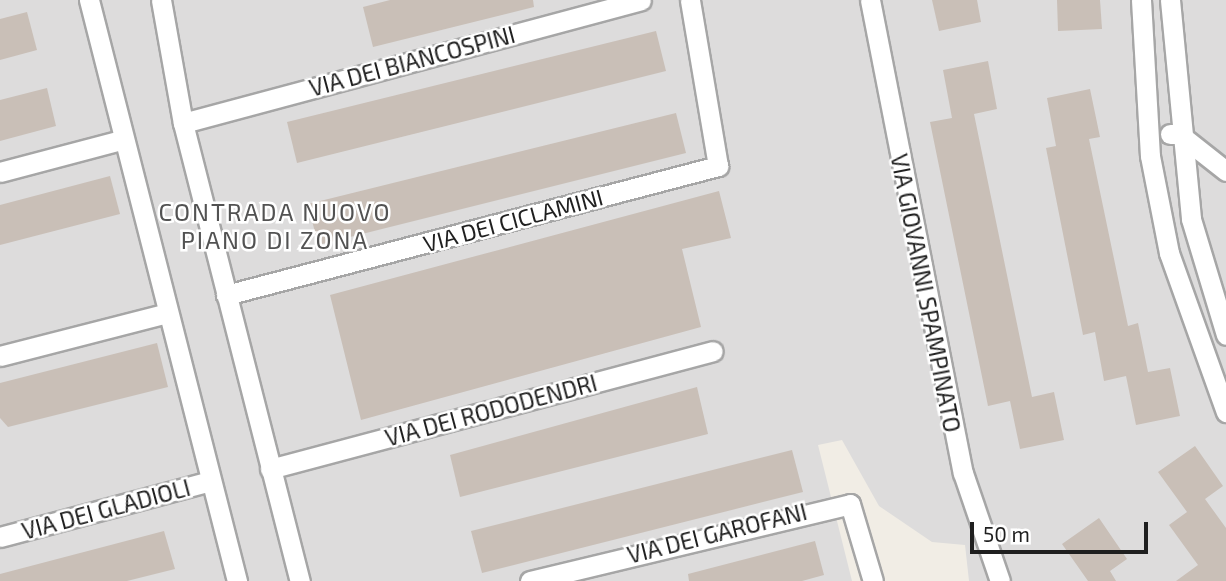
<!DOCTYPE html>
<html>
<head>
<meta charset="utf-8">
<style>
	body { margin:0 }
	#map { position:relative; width:1226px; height:581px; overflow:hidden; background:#f1ede5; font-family:"Exo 2",sans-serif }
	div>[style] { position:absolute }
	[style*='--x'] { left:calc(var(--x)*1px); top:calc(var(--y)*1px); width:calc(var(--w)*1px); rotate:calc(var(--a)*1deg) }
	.residential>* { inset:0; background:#dddcdc }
	.building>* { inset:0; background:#c9bfb7 }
	.roads { filter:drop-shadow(2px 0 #a6a6a6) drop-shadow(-2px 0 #a6a6a6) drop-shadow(0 2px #a6a6a6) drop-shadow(0 -2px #a6a6a6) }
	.minor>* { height:19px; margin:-9.5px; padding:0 9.5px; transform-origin:9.5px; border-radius:9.5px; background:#fff }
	span { translate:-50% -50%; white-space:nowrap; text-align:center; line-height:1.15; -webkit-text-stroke:5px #fff; paint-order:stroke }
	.street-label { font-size:23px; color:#1f1f1f }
	.neighbourhood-label { font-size:24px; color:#525252; letter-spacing:2px }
	.scale { position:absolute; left:970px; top:522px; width:178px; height:32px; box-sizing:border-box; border:4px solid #1f1f1f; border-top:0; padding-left:9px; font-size:21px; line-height:24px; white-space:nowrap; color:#1f1f1f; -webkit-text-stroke:5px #fff; paint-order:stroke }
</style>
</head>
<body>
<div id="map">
	<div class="residential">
		<i style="clip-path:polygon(0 0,1226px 0,1226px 581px,969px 581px,965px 545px,932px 542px,879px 506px,842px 440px,818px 445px,852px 581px,0 581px)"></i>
	</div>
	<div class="building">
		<i style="clip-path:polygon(390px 0,533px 0,534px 7px,373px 47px,363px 7px)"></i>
		<i style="clip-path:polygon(932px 0,977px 0,981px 22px,939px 31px)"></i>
		<i style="clip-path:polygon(1057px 0,1100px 0,1102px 29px,1058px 31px)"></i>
		<i style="clip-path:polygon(27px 12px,37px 50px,0 60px,0 19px)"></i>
		<i style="clip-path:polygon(656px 31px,666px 71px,297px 163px,287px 122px)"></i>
		<i style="clip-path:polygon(988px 61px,997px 109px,974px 114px,1032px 397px,1054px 392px,1064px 440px,1020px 449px,1010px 401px,988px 406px,930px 122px,952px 118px,943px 70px)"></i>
		<i style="clip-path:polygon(47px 88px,56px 126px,0 141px,0 100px)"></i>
		<i style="clip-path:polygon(1090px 89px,1100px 137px,1089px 139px,1128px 326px,1138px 323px,1148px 372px,1170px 368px,1180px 416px,1136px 425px,1126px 376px,1104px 381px,1095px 332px,1083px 335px,1046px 148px,1056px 146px,1047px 98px)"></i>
		<i style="clip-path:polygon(676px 113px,686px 153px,318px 245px,308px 204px)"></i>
		<i style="clip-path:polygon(110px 176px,120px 214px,0 245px,0 205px)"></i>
		<i style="clip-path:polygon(719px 191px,731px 238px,682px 249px,701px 327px,361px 420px,330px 295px)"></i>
		<i style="clip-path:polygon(157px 343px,168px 387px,8px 427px,0 418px,0 383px)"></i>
		<i style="clip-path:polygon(697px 387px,708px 434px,460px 497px,450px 455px)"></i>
		<i style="clip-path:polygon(1195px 446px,1223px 486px,1205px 499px,1226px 528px,1226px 581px,1176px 581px,1198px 565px,1169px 525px,1187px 512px,1158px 472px)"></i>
		<i style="clip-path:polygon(792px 450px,803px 492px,482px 573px,471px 531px)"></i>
		<i style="clip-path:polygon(1099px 518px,1127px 559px,1110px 571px,1116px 581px,1088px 581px,1062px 544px)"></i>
		<i style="clip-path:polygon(164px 531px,175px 569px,127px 581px,0 581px,0 574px)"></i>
		<i style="clip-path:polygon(815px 541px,824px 575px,802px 581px,689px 581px,688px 574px)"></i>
	</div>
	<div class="roads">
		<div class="minor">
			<i style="--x:89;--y:0;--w:600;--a:75.71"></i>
			<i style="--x:161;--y:0;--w:125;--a:79.9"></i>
			<i style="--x:183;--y:123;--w:473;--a:75.7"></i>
			<i style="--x:870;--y:0;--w:482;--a:78.9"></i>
			<i style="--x:963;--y:473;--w:114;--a:71.1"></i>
			<i style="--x:1141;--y:0;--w:156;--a:86.7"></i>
			<i style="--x:1150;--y:156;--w:99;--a:78.9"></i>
			<i style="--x:1169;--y:253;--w:169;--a:70.3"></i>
			<i style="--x:1170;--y:0;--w:220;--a:84.5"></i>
			<i style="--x:1191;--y:219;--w:121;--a:73.2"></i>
			<i style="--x:183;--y:123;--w:474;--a:-15"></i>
			<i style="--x:1170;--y:134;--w:9;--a:0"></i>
			<i style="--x:1179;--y:134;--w:60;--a:38.2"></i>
			<i style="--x:0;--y:172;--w:125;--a:-14.8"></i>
			<i style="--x:226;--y:295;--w:509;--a:-14.69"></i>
			<i style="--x:718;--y:166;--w:168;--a:-99.6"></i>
			<i style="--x:0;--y:356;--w:169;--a:-14.4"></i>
			<i style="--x:270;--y:469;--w:458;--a:-14.9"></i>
			<i style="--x:0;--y:537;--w:218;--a:-14.9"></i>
			<i style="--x:530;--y:581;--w:329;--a:-13.5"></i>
			<i style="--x:850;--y:504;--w:80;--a:73.4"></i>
		</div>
	</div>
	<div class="street-label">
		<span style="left:412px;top:61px;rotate:-15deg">VIA DEI BIANCOSPINI</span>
		<span style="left:513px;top:220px;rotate:-15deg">VIA DEI CICLAMINI</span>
		<span style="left:926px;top:293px;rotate:79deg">VIA GIOVANNI SPAMPINATO</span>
		<span style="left:491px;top:410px;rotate:-15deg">VIA DEI RODODENDRI</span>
		<span style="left:106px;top:509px;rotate:-15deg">VIA DEI GLADIOLI</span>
		<span style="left:717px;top:533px;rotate:-14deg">VIA DEI GAROFANI</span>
	</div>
	<div class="neighbourhood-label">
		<span style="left:275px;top:226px">CONTRADA NUOVO<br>PIANO DI ZONA</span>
	</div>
	<div class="scale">50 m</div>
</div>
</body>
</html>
